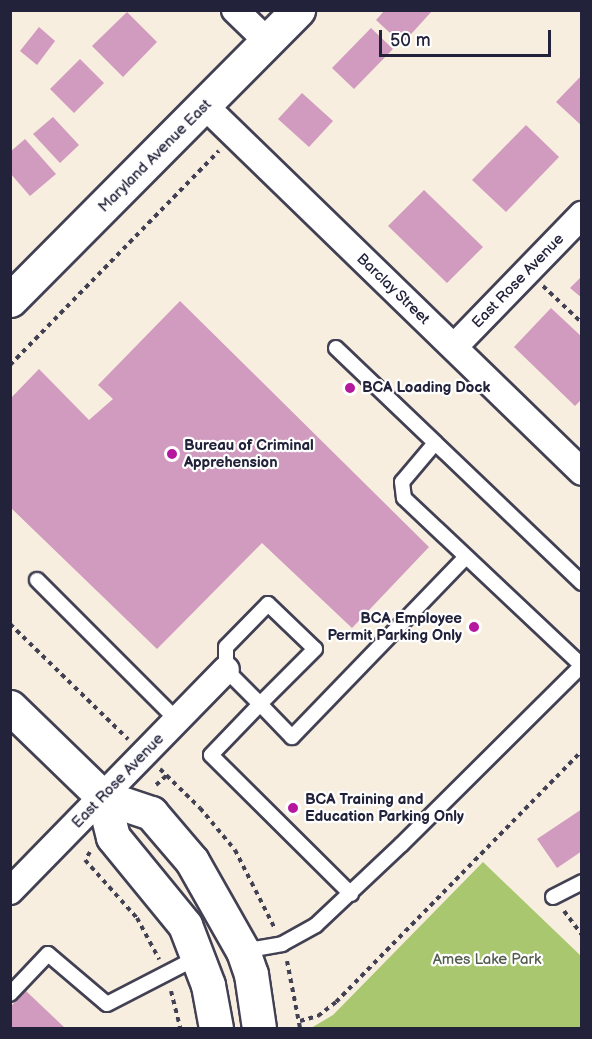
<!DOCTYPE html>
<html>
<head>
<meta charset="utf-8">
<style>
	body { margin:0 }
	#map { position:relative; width:592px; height:1039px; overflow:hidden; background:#f8eedf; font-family:"Balsamiq Sans",sans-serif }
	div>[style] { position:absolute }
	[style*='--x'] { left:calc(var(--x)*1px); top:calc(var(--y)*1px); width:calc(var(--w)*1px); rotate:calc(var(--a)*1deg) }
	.green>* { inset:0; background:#a8c76f }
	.building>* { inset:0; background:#d09bbe }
	.path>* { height:4px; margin-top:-2px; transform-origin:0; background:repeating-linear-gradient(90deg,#424154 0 4.5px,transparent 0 9px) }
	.roads { filter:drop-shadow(2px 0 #424154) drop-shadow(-2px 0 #424154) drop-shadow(0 2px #424154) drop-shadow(0 -2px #424154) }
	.lane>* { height:14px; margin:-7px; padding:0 7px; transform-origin:7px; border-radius:7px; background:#fff }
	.street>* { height:26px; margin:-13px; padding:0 13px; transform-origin:13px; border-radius:13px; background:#fff }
	.secondary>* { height:33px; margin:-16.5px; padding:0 16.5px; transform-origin:16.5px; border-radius:16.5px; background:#fff }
	.dots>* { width:16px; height:16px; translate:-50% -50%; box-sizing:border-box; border:3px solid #fff; border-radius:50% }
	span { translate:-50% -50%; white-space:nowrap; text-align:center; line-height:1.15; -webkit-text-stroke:4.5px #fff; paint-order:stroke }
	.street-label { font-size:15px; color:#22223b }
	.poi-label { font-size:15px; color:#22223b; font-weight:700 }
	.left { translate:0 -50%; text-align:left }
	.right { translate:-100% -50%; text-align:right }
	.park-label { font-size:15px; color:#515c4d }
	.frame { position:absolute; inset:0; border:12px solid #22223b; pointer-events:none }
	.scale { position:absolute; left:379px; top:30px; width:172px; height:27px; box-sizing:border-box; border:3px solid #22223b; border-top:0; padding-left:8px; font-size:18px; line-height:21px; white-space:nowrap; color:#22223b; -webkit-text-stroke:4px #fff; paint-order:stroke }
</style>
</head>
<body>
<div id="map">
	<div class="green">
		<i style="clip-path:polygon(483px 862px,581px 956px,581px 1028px,311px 1028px,333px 1015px)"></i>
	</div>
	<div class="building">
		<i style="clip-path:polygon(385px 10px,433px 10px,402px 44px,376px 20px)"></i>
		<i style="clip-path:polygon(127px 12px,157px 42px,123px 77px,92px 46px)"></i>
		<i style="clip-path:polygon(39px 27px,55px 41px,37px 65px,20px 51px)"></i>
		<i style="clip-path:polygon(371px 28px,393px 49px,354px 89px,332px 68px)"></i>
		<i style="clip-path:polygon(80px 59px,104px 83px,74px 113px,50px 89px)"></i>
		<i style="clip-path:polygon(582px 75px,582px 126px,556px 102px)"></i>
		<i style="clip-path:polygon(302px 93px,333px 121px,309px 147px,278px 119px)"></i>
		<i style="clip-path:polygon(53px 117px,79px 145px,60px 163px,33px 134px)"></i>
		<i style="clip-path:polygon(526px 125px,559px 157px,506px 212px,472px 180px)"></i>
		<i style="clip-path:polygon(25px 139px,56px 174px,30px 196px,10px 173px,10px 152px)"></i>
		<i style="clip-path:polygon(424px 190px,483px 247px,447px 283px,388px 226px)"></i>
		<i style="clip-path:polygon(582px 276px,582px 298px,570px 288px)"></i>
		<i style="clip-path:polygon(180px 301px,429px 547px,352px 628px,262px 543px,157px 649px,10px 507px,10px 399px,39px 369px,89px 420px,113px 399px,98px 385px)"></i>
		<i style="clip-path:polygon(551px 308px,582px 337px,582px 399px,575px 406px,514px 347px)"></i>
		<i style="clip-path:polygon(582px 809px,582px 851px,557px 868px,537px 839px)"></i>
		<i style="clip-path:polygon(26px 991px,65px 1028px,10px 1028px,10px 1007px)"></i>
	</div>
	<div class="path">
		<i style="--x:543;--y:286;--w:54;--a:43.5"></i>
		<i style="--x:10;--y:365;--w:299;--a:-45.7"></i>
		<i style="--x:10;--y:624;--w:165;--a:44.3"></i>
		<i style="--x:160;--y:769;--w:56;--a:44.3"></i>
		<i style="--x:200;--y:808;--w:55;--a:50.2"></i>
		<i style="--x:235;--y:850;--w:89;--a:63.1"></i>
		<i style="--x:156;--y:785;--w:15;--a:-42"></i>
		<i style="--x:90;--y:852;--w:9;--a:122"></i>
		<i style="--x:85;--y:860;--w:78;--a:48.1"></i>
		<i style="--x:137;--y:918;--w:47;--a:61.8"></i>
		<i style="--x:564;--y:911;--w:30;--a:53"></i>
		<i style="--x:287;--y:961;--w:68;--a:79"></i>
		<i style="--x:171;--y:991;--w:38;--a:76"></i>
		<i style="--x:300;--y:1021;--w:19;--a:-16"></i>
		<i style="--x:318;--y:1016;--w:23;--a:-38"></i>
		<i style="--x:336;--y:1002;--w:351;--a:-45.6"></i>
	</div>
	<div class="roads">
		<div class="lane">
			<i style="--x:336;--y:348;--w:340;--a:43.7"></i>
			<i style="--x:435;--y:443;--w:51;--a:130.2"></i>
			<i style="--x:402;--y:482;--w:16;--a:83"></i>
			<i style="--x:404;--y:498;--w:243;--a:43.3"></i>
			<i style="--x:37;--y:580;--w:198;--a:45"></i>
			<i style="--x:268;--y:604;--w:65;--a:43.8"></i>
			<i style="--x:315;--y:649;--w:78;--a:135"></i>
			<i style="--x:260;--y:704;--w:48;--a:-135"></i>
			<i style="--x:226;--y:670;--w:23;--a:-90"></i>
			<i style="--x:226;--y:647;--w:60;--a:-45.7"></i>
			<i style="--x:351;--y:894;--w:197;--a:-135.2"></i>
			<i style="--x:211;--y:755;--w:71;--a:-46.1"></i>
			<i style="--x:260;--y:704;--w:46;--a:45.9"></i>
			<i style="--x:292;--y:737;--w:249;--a:-46"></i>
			<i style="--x:553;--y:897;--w:33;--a:-27"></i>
			<i style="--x:243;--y:951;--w:40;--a:-10"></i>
			<i style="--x:282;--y:944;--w:39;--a:-29"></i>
			<i style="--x:316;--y:925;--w:117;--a:-43.3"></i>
			<i style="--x:401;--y:845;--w:255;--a:-44.8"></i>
			<i style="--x:10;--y:994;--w:55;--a:-46.5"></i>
			<i style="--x:48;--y:954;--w:77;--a:40.3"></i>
			<i style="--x:107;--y:1004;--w:102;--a:-27.3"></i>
		</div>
		<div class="street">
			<i style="--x:235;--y:10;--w:46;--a:44.1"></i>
			<i style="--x:205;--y:106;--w:525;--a:44.15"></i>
			<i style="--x:454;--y:347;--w:184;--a:-45.9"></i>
			<i style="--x:10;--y:891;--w:309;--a:-45.7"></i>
		</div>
		<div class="secondary">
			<i style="--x:10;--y:300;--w:409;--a:-45.2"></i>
			<i style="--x:10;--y:707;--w:129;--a:44.1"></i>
			<i style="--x:103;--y:797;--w:51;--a:18.4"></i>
			<i style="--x:151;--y:813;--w:63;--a:49.5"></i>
			<i style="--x:192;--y:861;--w:103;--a:60.5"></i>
			<i style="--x:243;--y:951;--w:24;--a:71"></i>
			<i style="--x:251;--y:974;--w:55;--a:81.6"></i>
			<i style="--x:103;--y:797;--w:41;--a:76"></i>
			<i style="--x:113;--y:837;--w:114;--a:50.7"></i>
			<i style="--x:185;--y:925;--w:64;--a:69"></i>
			<i style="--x:208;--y:985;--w:44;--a:79.5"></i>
		</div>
	</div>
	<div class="dots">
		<i style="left:350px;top:388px;background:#b5179e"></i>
		<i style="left:172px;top:454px;background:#b5179e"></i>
		<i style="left:474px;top:627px;background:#b5179e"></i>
		<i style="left:293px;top:808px;background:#b5179e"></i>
	</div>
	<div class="street-label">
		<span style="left:155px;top:156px;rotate:-45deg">Maryland Avenue East</span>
		<span style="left:518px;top:281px;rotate:-46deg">East Rose Avenue</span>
		<span style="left:393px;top:289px;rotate:44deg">Barclay Street</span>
		<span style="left:118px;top:781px;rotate:-46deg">East Rose Avenue</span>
	</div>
	<div class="poi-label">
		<span class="left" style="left:362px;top:388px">BCA Loading Dock</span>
		<span class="left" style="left:184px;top:454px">Bureau of Criminal<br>Apprehension</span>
		<span class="right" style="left:462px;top:627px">BCA Employee<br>Permit Parking Only</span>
		<span class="left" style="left:305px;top:808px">BCA Training and<br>Education Parking Only</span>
	</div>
	<div class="park-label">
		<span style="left:487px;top:960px">Ames Lake Park</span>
	</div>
	<div class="frame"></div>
	<div class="scale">50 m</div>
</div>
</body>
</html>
